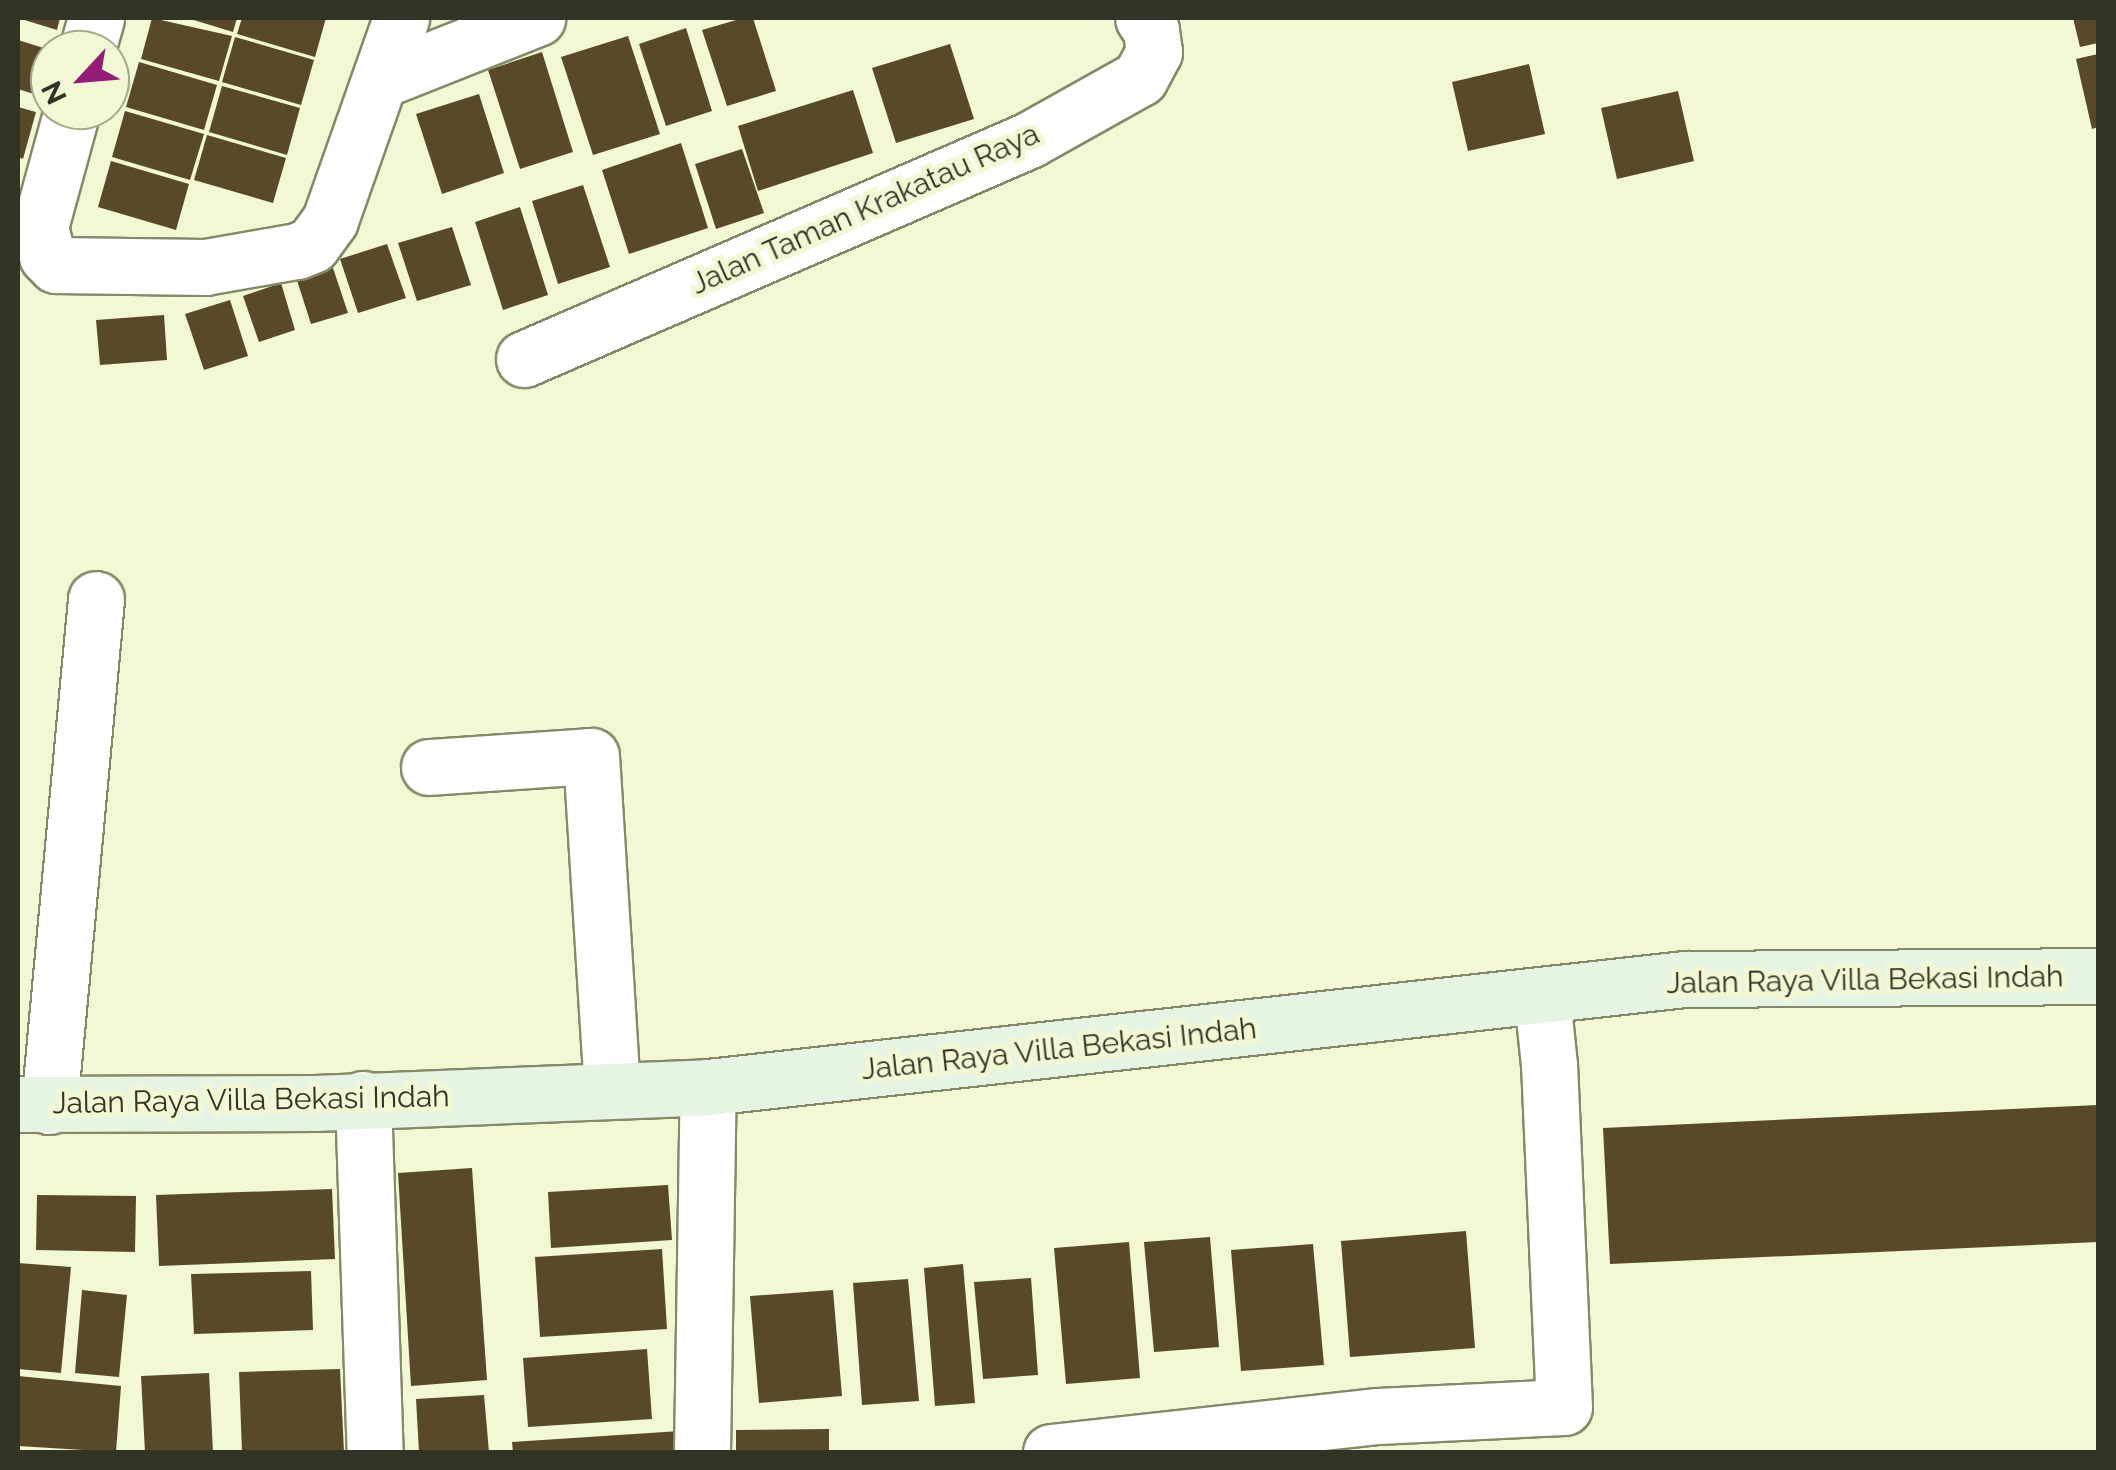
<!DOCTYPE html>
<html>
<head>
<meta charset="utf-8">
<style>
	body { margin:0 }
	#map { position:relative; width:2116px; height:1470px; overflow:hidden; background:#f1f8d3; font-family:Raleway,sans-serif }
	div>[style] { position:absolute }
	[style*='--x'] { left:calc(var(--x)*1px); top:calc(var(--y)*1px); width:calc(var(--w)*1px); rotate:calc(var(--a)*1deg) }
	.building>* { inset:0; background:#584a28 }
	.roads { filter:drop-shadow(2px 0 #848a69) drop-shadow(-2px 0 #848a69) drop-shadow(0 2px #848a69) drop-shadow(0 -2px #848a69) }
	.minor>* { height:55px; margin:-27.5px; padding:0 27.5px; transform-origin:27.5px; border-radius:27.5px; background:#fff }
	.secondary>* { height:55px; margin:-27.5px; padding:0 27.5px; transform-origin:27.5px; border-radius:27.5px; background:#e5f4e3 }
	span { translate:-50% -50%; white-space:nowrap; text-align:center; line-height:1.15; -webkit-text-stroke:10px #f1f8d3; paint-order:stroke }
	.street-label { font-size:30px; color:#313325 }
	.frame { position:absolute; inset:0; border:20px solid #313325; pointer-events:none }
	.north { position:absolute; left:30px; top:30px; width:100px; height:100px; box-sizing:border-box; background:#f1f8d3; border:2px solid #a4a98d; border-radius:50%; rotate:244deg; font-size:28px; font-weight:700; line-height:40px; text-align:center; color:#313325 }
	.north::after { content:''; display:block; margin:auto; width:35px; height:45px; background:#941c79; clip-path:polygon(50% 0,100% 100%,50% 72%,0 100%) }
</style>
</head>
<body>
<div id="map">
	<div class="building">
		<i style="clip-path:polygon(18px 18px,60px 18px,57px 30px)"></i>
		<i style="clip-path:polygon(152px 18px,232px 36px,219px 81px,141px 59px)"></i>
		<i style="clip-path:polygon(187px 18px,237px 18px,233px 32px)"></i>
		<i style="clip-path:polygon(242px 18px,326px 18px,315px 57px,237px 34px)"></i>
		<i style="clip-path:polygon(743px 18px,753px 18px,776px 91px,727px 106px,702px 30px)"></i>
		<i style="clip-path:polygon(2073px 18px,2098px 18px,2098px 43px,2080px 47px)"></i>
		<i style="clip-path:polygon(686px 28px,712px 111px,666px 126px,639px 44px)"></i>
		<i style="clip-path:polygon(628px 36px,660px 134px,593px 155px,561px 57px)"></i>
		<i style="clip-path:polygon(235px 37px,314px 60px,301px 105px,222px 82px)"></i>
		<i style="clip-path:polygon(18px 40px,50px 50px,40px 96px,18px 89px)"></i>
		<i style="clip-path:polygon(950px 44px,974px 119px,896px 143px,872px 68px)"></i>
		<i style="clip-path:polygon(542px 52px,573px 152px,520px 169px,488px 70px)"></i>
		<i style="clip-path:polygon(2098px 54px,2098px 127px,2092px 129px,2076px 59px)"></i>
		<i style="clip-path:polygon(139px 62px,217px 85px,204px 130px,126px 107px)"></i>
		<i style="clip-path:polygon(1529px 64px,1545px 134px,1468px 151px,1452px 82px)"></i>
		<i style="clip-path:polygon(222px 86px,300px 108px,287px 155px,209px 132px)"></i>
		<i style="clip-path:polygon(853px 90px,873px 153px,758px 191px,738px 126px)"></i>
		<i style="clip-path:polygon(1678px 91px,1694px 161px,1617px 179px,1601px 108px)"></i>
		<i style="clip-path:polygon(479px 94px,504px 173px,442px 194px,416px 114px)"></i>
		<i style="clip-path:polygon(18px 107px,36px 112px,23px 159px,18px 157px)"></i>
		<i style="clip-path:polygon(125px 111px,204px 134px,190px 180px,112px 157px)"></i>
		<i style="clip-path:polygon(207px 135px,286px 158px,273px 203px,194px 180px)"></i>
		<i style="clip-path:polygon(681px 143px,708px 228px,629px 254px,602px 170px)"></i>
		<i style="clip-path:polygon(742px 149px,764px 213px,716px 229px,695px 164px)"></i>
		<i style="clip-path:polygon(111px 161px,189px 184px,176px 230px,98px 207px)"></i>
		<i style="clip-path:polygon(583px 185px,610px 267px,558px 284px,532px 201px)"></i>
		<i style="clip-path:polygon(520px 207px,548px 295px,503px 310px,475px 222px)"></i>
		<i style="clip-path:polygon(452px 227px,471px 285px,417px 301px,398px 243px)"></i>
		<i style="clip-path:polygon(387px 244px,406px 298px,358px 313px,340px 259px)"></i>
		<i style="clip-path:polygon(330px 259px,348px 313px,311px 324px,294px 271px)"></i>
		<i style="clip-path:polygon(281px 283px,295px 330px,259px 342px,243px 296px)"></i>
		<i style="clip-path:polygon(230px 300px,248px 356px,204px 370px,185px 314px)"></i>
		<i style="clip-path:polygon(164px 315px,167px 360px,100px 365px,96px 320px)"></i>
		<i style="clip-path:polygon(2098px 1105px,2098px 1242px,1610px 1264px,1603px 1128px)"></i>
		<i style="clip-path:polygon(472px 1168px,487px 1380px,411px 1386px,398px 1173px)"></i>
		<i style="clip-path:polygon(668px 1185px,672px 1240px,551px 1248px,548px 1192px)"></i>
		<i style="clip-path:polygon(332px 1189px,335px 1259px,159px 1266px,156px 1195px)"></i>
		<i style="clip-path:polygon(37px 1195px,136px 1196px,135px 1252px,36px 1250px)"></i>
		<i style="clip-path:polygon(1466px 1231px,1475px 1348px,1350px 1357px,1341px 1241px)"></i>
		<i style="clip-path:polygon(1210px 1237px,1219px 1347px,1154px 1352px,1144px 1242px)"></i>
		<i style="clip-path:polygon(1129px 1242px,1140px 1378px,1066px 1384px,1054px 1248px)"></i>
		<i style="clip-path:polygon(1313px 1244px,1324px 1365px,1241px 1371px,1231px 1250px)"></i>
		<i style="clip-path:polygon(662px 1249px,667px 1329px,540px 1337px,535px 1257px)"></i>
		<i style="clip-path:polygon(18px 1263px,71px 1267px,61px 1373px,18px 1369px)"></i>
		<i style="clip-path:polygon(963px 1264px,975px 1403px,935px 1406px,924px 1268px)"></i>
		<i style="clip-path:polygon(311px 1271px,313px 1330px,194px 1334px,191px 1274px)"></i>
		<i style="clip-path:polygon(1031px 1278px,1038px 1375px,983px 1379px,974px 1282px)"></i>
		<i style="clip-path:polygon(908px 1279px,919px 1401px,862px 1405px,853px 1283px)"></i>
		<i style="clip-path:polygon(82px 1290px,127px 1295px,119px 1377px,75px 1373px)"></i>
		<i style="clip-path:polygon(833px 1290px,842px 1396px,759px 1403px,750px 1296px)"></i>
		<i style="clip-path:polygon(647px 1349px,652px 1419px,528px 1427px,523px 1358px)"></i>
		<i style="clip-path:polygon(340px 1369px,344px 1452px,242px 1452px,239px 1372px)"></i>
		<i style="clip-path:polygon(209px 1373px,213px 1452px,145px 1452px,141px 1376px)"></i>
		<i style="clip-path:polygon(18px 1376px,121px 1386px,116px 1452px,18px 1446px)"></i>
		<i style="clip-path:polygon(484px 1395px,489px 1452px,419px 1452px,416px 1399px)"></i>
		<i style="clip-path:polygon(829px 1429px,829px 1452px,736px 1452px,736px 1430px)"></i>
		<i style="clip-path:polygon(680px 1431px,682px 1452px,513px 1452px,512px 1442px)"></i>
	</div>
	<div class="roads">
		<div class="minor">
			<i style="--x:87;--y:50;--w:33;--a:-74"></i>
			<i style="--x:383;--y:79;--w:166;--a:-21.6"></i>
			<i style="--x:72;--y:110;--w:121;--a:105.3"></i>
			<i style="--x:40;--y:227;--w:30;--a:76"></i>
			<i style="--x:47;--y:256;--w:13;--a:45"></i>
			<i style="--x:56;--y:265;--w:149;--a:0.8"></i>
			<i style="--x:205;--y:267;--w:93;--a:-9.9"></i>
			<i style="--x:297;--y:251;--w:16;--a:-22"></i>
			<i style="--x:312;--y:245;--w:31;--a:-54"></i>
			<i style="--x:330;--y:220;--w:214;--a:-70.6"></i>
			<i style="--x:524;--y:359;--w:550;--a:-23.44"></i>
			<i style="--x:1029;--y:140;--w:127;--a:-29.2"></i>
			<i style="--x:1140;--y:78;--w:30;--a:-62"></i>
			<i style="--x:1154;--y:52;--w:22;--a:-98"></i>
			<i style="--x:1151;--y:30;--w:14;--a:-124"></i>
			<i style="--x:429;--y:767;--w:162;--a:-3.9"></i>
			<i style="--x:591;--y:756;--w:332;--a:86.4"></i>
			<i style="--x:363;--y:1099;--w:353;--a:88.1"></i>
			<i style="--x:49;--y:1106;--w:509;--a:-84.7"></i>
			<i style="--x:702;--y:1452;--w:365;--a:-89.1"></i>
			<i style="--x:1051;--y:1452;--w:329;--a:-6.3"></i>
			<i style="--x:1378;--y:1416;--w:186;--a:-2.8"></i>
			<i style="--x:1564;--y:1407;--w:342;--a:-92.5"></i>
			<i style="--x:1549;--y:1065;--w:68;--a:-95.9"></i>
		</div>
		<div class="secondary">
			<i style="--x:18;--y:1104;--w:297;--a:-0.2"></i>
			<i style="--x:315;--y:1103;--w:393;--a:-2.3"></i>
			<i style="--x:708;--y:1087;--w:983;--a:-6.31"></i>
			<i style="--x:1685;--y:979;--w:413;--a:-0.4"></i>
		</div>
	</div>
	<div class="street-label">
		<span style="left:865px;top:209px;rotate:-24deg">Jalan Taman Krakatau Raya</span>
		<span style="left:1865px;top:980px;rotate:-1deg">Jalan Raya Villa Bekasi Indah</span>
		<span style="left:1059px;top:1049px;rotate:-6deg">Jalan Raya Villa Bekasi Indah</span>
		<span style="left:251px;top:1100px;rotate:-1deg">Jalan Raya Villa Bekasi Indah</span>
	</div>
	<div class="frame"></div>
	<div class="north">N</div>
</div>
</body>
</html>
